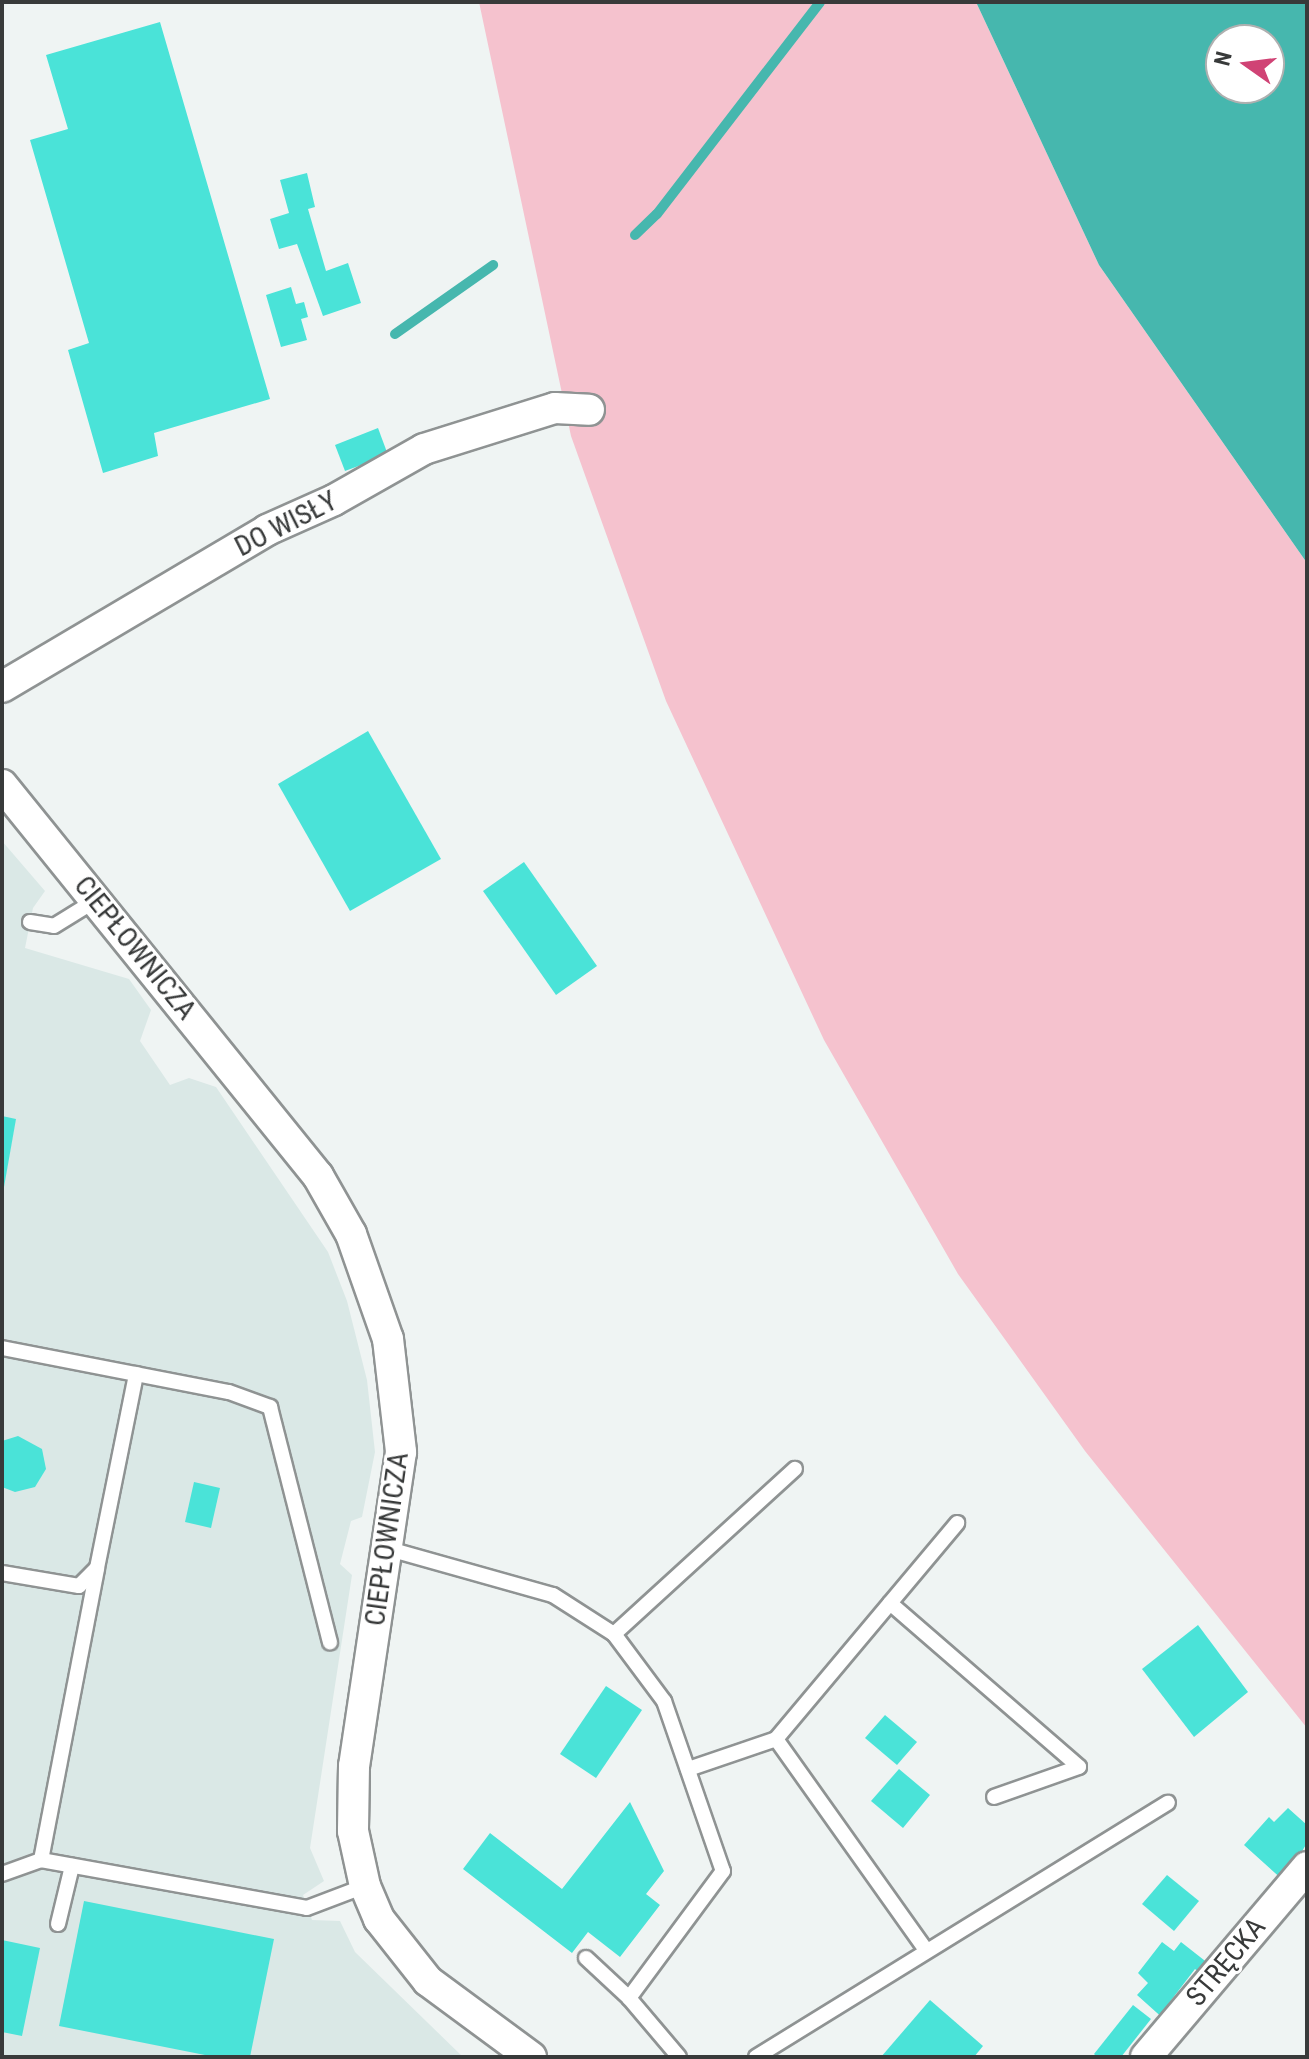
<!DOCTYPE html>
<html>
<head>
<meta charset="utf-8">
<style>
	body { margin:0 }
	#map { position:relative; width:1309px; height:2059px; overflow:hidden; background:#eff4f3; font-family:"Roboto Condensed",sans-serif }
	div>[style] { position:absolute }
	[style*='--x'] { left:calc(var(--x)*1px); top:calc(var(--y)*1px); width:calc(var(--w)*1px); rotate:calc(var(--a)*1deg) }
	.built>* { inset:0; background:#dae8e6 }
	.green>* { inset:0; background:#f5c2ce }
	.water>* { inset:0; background:#46b7ae }
	.stream>* { height:10px; margin:-5px; padding:0 5px; transform-origin:5px; border-radius:5px; background:#46b7ae }
	.building>* { inset:0; background:#4ae3d8 }
	.roads { filter:drop-shadow(2px 0 #8f9393) drop-shadow(-2px 0 #8f9393) drop-shadow(0 2px #8f9393) drop-shadow(0 -2px #8f9393) }
	.service>* { height:14px; margin:-7px; padding:0 7px; transform-origin:7px; border-radius:7px; background:#fff }
	.minor>* { height:30px; margin:-15px; padding:0 15px; transform-origin:15px; border-radius:15px; background:#fff }
	span { translate:-50% -50%; white-space:nowrap; text-align:center; line-height:1.15; -webkit-text-stroke:6px #fff; paint-order:stroke }
	.street-label { font-size:28px; color:#383a3a }
	.frame { position:absolute; inset:0; border:4px solid #383a3a; pointer-events:none }
	.north { position:absolute; left:1205px; top:24px; width:80px; height:80px; box-sizing:border-box; background:#fff; border:2px solid #afb0b0; border-radius:50%; rotate:284deg; font-size:22px; font-weight:700; line-height:32px; text-align:center; color:#383a3a }
	.north::after { content:''; display:block; margin:auto; width:28px; height:36px; background:#d04375; clip-path:polygon(50% 0,100% 100%,50% 72%,0 100%) }
</style>
</head>
<body>
<div id="map">
	<div class="built">
		<i style="clip-path:polygon(2px 841px,45px 891px,33px 908px,25px 948px,129px 979px,151px 1010px,140px 1041px,170px 1085px,189px 1078px,216px 1087px,328px 1252px,347px 1301px,367px 1380px,375px 1452px,362px 1517px,351px 1521px,340px 1564px,352px 1575px,310px 1848px,324px 1881px,303px 1895px,312px 1920px,340px 1921px,355px 1952px,463px 2057px,2px 2057px)"></i>
	</div>
	<div class="green">
		<i style="clip-path:polygon(479px 2px,976px 2px,1099px 265px,1307px 563px,1307px 1728px,1085px 1451px,958px 1274px,824px 1040px,666px 701px,571px 436px)"></i>
	</div>
	<div class="water">
		<i style="clip-path:polygon(evenodd,976px 2px,1307px 2px,1307px 563px,1099px 265px,976px 2px,1221px 40px,1269px 40px,1269px 88px,1221px 88px,1221px 40px)"></i>
	</div>
	<div class="stream">
		<i style="--x:635;--y:235;--w:30;--a:-44"></i>
		<i style="--x:657;--y:214;--w:267;--a:-52.4"></i>
		<i style="--x:395;--y:334;--w:120;--a:-35.1"></i>
	</div>
	<div class="building">
		<i style="clip-path:polygon(160px 22px,270px 399px,154px 433px,158px 456px,103px 473px,68px 350px,89px 343px,30px 140px,68px 129px,46px 55px)"></i>
		<i style="clip-path:polygon(307px 173px,315px 207px,308px 209px,326px 271px,348px 263px,361px 303px,323px 316px,297px 244px,279px 249px,270px 219px,289px 213px,280px 180px)"></i>
		<i style="clip-path:polygon(291px 287px,296px 304px,304px 302px,308px 317px,301px 319px,307px 340px,281px 347px,266px 295px)"></i>
		<i style="clip-path:polygon(378px 428px,388px 455px,345px 471px,335px 445px)"></i>
		<i style="clip-path:polygon(368px 731px,441px 859px,350px 911px,278px 784px)"></i>
		<i style="clip-path:polygon(524px 862px,597px 966px,556px 995px,483px 891px)"></i>
		<i style="clip-path:polygon(2px 1116px,16px 1119px,4px 1187px,2px 1187px)"></i>
		<i style="clip-path:polygon(18px 1436px,42px 1449px,46px 1469px,35px 1487px,15px 1492px,2px 1487px,2px 1441px)"></i>
		<i style="clip-path:polygon(194px 1482px,220px 1488px,211px 1528px,185px 1522px)"></i>
		<i style="clip-path:polygon(1198px 1625px,1248px 1692px,1194px 1737px,1142px 1669px)"></i>
		<i style="clip-path:polygon(606px 1686px,642px 1710px,596px 1778px,560px 1754px)"></i>
		<i style="clip-path:polygon(885px 1715px,917px 1742px,897px 1765px,865px 1738px)"></i>
		<i style="clip-path:polygon(899px 1769px,930px 1795px,903px 1828px,871px 1801px)"></i>
		<i style="clip-path:polygon(630px 1802px,664px 1871px,646px 1894px,660px 1905px,620px 1957px,588px 1932px,572px 1953px,463px 1869px,490px 1833px,562px 1889px)"></i>
		<i style="clip-path:polygon(1288px 1808px,1307px 1825px,1307px 1843px,1284px 1881px,1244px 1845px,1269px 1817px,1274px 1822px)"></i>
		<i style="clip-path:polygon(1167px 1875px,1199px 1901px,1174px 1931px,1142px 1904px)"></i>
		<i style="clip-path:polygon(84px 1901px,274px 1939px,250px 2057px,215px 2057px,59px 2026px)"></i>
		<i style="clip-path:polygon(2px 1940px,40px 1948px,22px 2036px,2px 2032px)"></i>
		<i style="clip-path:polygon(1162px 1942px,1174px 1951px,1181px 1942px,1209px 1964px,1201px 1974px,1195px 1969px,1169px 2003px,1176px 2010px,1166px 2021px,1137px 1995px,1148px 1983px,1138px 1973px)"></i>
		<i style="clip-path:polygon(930px 2000px,983px 2046px,974px 2057px,881px 2057px)"></i>
		<i style="clip-path:polygon(1133px 2005px,1151px 2019px,1121px 2057px,1097px 2057px,1094px 2054px)"></i>
	</div>
	<div class="roads">
		<div class="service">
			<i style="--x:30;--y:922;--w:24;--a:9"></i>
			<i style="--x:54;--y:926;--w:49;--a:-31.8"></i>
			<i style="--x:2;--y:1348;--w:231;--a:11"></i>
			<i style="--x:229;--y:1392;--w:44;--a:20.1"></i>
			<i style="--x:270;--y:1407;--w:243;--a:75.7"></i>
			<i style="--x:389;--y:1549;--w:170;--a:15.7"></i>
			<i style="--x:553;--y:1595;--w:72;--a:32.6"></i>
			<i style="--x:614;--y:1634;--w:84;--a:53.3"></i>
			<i style="--x:664;--y:1701;--w:180;--a:70.9"></i>
			<i style="--x:723;--y:1871;--w:158;--a:126.5"></i>
			<i style="--x:629;--y:1998;--w:77;--a:49.7"></i>
			<i style="--x:2;--y:1573;--w:78;--a:9.6"></i>
			<i style="--x:79;--y:1586;--w:25;--a:-45"></i>
			<i style="--x:97;--y:1568;--w:198;--a:-78.6"></i>
			<i style="--x:890;--y:1603;--w:250;--a:40.9"></i>
			<i style="--x:1079;--y:1767;--w:90;--a:160.6"></i>
			<i style="--x:614;--y:1634;--w:245;--a:-42.4"></i>
			<i style="--x:776;--y:1739;--w:282;--a:-50"></i>
			<i style="--x:688;--y:1769;--w:93;--a:-18.8"></i>
			<i style="--x:776;--y:1739;--w:259;--a:54.6"></i>
			<i style="--x:41;--y:1860;--w:296;--a:-79.1"></i>
			<i style="--x:2;--y:1874;--w:41;--a:-19.7"></i>
			<i style="--x:41;--y:1860;--w:270;--a:10.2"></i>
			<i style="--x:307;--y:1908;--w:62;--a:-20.8"></i>
			<i style="--x:58;--y:1924;--w:60;--a:-76.4"></i>
			<i style="--x:586;--y:1958;--w:59;--a:42.9"></i>
			<i style="--x:756;--y:2057;--w:484;--a:-31.7"></i>
		</div>
		<div class="minor">
			<i style="--x:2;--y:687;--w:308;--a:-30.6"></i>
			<i style="--x:267;--y:530;--w:73;--a:-24.1"></i>
			<i style="--x:334;--y:500;--w:103;--a:-29.5"></i>
			<i style="--x:424;--y:449;--w:137;--a:-17.4"></i>
			<i style="--x:555;--y:408;--w:34;--a:3"></i>
			<i style="--x:2;--y:785;--w:503;--a:51.06"></i>
			<i style="--x:318;--y:1176;--w:67;--a:60.4"></i>
			<i style="--x:351;--y:1234;--w:111;--a:70.6"></i>
			<i style="--x:388;--y:1339;--w:114;--a:83.4"></i>
			<i style="--x:401;--y:1452;--w:317;--a:98.5"></i>
			<i style="--x:354;--y:1766;--w:65;--a:90.9"></i>
			<i style="--x:353;--y:1831;--w:56;--a:77.7"></i>
			<i style="--x:365;--y:1886;--w:36;--a:67"></i>
			<i style="--x:379;--y:1919;--w:79;--a:51.7"></i>
			<i style="--x:428;--y:1981;--w:128;--a:36.4"></i>
			<i style="--x:1146;--y:2057;--w:249;--a:-49.7"></i>
		</div>
	</div>
	<div class="street-label">
		<span style="left:286px;top:524px;rotate:-27deg">DO WISŁY</span>
		<span style="left:135px;top:948px;rotate:51deg">CIEPŁOWNICZA</span>
		<span style="left:387px;top:1539px;rotate:-82deg">CIEPŁOWNICZA</span>
		<span style="left:1226px;top:1962px;rotate:-50deg">STRĘCKA</span>
	</div>
	<div class="frame"></div>
	<div class="north">N</div>
</div>
</body>
</html>
